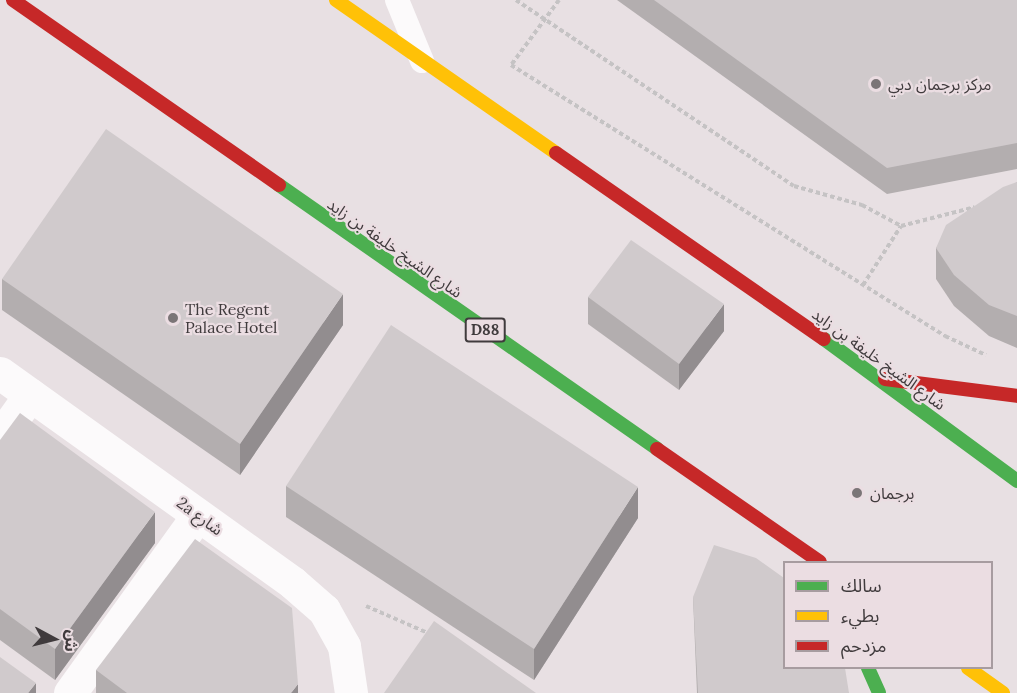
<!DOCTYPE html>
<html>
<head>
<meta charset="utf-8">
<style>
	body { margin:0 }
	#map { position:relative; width:1017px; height:693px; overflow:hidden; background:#e8e0e3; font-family:Lora,"Noto Sans Arabic",serif }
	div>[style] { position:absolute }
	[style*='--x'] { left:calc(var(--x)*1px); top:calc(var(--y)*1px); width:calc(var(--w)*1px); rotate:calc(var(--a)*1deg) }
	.path>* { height:4px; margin-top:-2px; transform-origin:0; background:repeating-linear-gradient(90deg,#c5c3c4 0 4.5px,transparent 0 7.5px) }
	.lane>* { height:24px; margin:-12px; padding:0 12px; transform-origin:12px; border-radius:12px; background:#fcfafb }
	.street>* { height:33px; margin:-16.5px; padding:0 16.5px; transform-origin:16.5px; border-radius:16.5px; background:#fcfafb }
	.fast>* { height:14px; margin:-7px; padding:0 7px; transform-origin:7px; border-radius:7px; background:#4caf50 }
	.slow>* { height:14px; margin:-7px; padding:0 7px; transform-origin:7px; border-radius:7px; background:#ffc107 }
	.jam>* { height:14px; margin:-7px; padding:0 7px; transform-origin:7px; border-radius:7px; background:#c62828 }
	.wall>* { inset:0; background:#b3aeaf }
	.shaded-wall>* { inset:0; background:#928d8f }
	.building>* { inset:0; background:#d0cacc }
	.dots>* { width:16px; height:16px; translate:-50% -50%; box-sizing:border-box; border:3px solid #ebdde2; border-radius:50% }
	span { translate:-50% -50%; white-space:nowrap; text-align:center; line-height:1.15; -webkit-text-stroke:4.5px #ebdde2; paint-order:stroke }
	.shield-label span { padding:2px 4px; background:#ebdde2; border:2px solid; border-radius:4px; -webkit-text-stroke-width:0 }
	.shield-label { font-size:15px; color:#403b3d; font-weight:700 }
	.poi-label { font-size:16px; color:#403b3d }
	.left { translate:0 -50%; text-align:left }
	.street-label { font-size:16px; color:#403b3d }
	.legend { position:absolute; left:783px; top:561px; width:210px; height:108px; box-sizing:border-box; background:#ebdde2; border:2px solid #a79ca0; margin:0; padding:8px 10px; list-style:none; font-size:18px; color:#403b3d }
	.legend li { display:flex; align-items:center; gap:12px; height:30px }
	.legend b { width:30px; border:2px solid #a79ca0 }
	.north { position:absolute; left:24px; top:609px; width:60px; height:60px; -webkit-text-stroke:4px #ebdde2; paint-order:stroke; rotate:97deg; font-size:16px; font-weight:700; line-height:24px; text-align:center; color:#403b3d }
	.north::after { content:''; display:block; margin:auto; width:21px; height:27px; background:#403b3d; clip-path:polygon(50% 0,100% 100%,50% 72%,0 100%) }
</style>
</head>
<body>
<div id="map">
	<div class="path">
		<i style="--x:516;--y:0;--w:334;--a:33.8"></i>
		<i style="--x:794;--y:186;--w:71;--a:15.6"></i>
		<i style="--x:862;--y:205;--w:44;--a:28.3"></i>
		<i style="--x:559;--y:0;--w:81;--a:126.4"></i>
		<i style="--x:511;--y:65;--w:512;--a:31.98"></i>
		<i style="--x:945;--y:336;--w:45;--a:24.9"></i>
		<i style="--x:863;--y:285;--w:70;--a:-57.2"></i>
		<i style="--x:901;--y:226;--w:76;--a:-14.4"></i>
		<i style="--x:366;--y:606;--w:70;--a:23.6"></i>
	</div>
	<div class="lane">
		<i style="--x:397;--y:0;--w:66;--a:67.7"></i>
	</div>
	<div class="street">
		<i style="--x:0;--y:373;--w:360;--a:35.6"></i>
		<i style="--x:293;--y:583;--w:41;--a:41.1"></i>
		<i style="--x:324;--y:610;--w:41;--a:60.9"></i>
		<i style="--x:344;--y:646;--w:48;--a:81.5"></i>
		<i style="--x:0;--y:437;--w:52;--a:-54.5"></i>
		<i style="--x:70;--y:693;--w:219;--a:-54.3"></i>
	</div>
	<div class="fast">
		<i style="--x:279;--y:185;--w:461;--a:34.9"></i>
		<i style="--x:824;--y:339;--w:240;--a:36.3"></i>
		<i style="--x:868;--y:668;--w:27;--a:66"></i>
	</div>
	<div class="slow">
		<i style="--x:336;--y:0;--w:268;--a:34.8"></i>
		<i style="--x:968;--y:668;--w:43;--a:35.5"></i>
	</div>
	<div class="jam">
		<i style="--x:13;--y:0;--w:324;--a:34.8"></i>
		<i style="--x:556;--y:153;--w:326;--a:34.8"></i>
		<i style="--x:885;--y:379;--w:133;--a:7.3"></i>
		<i style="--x:657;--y:449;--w:198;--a:34.7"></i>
	</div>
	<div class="wall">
		<i style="clip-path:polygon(617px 0,1017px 0,1017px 169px,887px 194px)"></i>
		<i style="clip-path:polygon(1017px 182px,1017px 348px,989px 336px,954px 306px,936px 279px,936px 248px)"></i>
		<i style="clip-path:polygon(2px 279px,343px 325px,240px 475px,2px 310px)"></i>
		<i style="clip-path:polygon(588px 297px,724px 331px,679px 390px,588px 324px)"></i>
		<i style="clip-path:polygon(0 440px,155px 543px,55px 680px,0 640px)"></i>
		<i style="clip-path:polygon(286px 486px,638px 518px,534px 680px,286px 517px)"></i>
		<i style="clip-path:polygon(693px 597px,849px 693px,697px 693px)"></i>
		<i style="clip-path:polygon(96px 670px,298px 693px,96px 693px)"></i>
	</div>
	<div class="shaded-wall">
		<i style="clip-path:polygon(343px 294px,343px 325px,240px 475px,240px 444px)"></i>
		<i style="clip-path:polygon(724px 304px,724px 331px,679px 390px,679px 364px)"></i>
		<i style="clip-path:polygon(638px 487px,638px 518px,534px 680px,534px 649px)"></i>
		<i style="clip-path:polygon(155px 512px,155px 543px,55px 680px,55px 649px)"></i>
		<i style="clip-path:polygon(36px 683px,36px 693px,28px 693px)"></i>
		<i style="clip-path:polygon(298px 684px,298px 693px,291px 693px)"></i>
	</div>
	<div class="building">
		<i style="clip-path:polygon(654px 0,1017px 0,1017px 143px,887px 168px)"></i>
		<i style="clip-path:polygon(106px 129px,343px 294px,240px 444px,2px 279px)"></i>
		<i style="clip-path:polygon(1017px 182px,1017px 316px,989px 305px,954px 275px,936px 248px,946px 225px,1003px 187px)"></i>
		<i style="clip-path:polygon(631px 240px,724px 304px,679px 364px,588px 297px)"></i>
		<i style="clip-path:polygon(391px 325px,638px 487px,534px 649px,286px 486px)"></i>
		<i style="clip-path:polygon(20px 413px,155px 512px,55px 649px,0 609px,0 440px)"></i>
		<i style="clip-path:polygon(195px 539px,292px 608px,298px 684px,291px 693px,127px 693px,96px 670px)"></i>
		<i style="clip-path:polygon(714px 545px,756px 558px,784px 578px,784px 668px,845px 668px,849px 693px,698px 693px,693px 597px)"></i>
		<i style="clip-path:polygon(434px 621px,536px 693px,384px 693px)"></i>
		<i style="clip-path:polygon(0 657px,36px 683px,28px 693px,0 693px)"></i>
	</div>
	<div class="dots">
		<i style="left:876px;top:84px;background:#7b7577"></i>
		<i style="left:173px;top:318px;background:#7b7577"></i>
		<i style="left:857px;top:493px;background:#7b7577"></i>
	</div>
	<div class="shield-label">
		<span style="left:485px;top:330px">D88</span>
	</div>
	<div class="poi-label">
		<span class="left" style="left:888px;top:84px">مركز برجمان دبي</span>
		<span class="left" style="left:185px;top:318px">The Regent<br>Palace Hotel</span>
		<span class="left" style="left:870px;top:493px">برجمان</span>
	</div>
	<div class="street-label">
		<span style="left:395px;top:248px;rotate:35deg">شارع الشيخ خليفة بن زايد</span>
		<span style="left:879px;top:359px;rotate:36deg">شارع الشيخ خليفة بن زايد</span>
		<span style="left:200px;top:516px;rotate:36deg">2a شارع</span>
	</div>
	<ul class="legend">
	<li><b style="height:8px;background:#4caf50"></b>سالك</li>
	<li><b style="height:8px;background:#ffc107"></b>بطيء</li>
	<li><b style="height:8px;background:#c62828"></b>مزدحم</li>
	</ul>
	<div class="north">ش</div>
</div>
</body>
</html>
